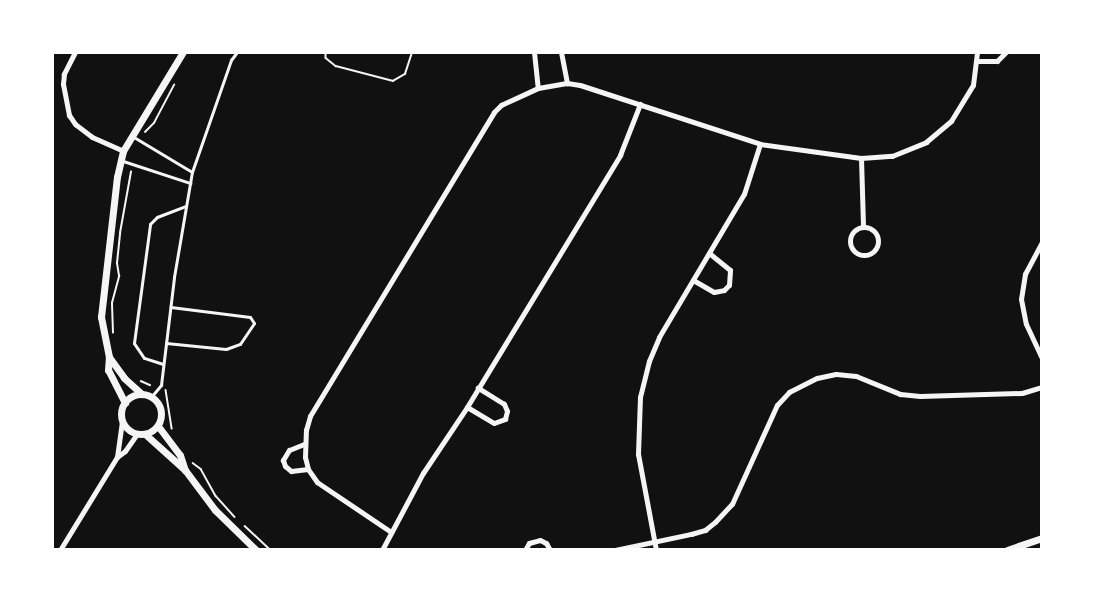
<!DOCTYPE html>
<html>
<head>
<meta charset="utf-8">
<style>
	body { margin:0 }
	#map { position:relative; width:1094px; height:602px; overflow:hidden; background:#111; font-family:"Roboto Condensed",sans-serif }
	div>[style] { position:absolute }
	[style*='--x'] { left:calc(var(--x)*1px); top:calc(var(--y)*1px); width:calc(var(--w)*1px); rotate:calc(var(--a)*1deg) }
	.path>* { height:1.5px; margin:-0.75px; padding:0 0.75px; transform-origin:0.75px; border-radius:0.75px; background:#f5f5f5 }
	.service>* { height:3px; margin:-1.5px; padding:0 1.5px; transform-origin:1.5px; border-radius:1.5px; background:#f5f5f5 }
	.minor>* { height:5px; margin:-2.5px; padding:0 2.5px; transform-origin:2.5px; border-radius:2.5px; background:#f5f5f5 }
	.minor>.ring { margin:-2.5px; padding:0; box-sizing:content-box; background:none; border:5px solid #f5f5f5; border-radius:50% }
	.tertiary>* { height:7px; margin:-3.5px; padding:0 3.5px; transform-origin:3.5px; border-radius:3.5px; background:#f5f5f5 }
	.tertiary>.ring { margin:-3.5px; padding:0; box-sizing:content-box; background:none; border:7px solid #f5f5f5; border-radius:50% }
	span { translate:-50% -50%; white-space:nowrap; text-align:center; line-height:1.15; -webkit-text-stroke:4.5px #fff; paint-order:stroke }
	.frame { position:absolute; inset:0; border:54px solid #fff; pointer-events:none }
</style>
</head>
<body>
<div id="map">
	<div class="path">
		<i style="--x:326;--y:52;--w:6;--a:90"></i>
		<i style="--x:326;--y:58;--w:13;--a:39"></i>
		<i style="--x:336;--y:66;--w:59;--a:14.7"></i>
		<i style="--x:393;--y:81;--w:14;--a:-30"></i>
		<i style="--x:405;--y:74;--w:23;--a:-72"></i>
		<i style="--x:145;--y:132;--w:13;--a:-45"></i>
		<i style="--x:154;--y:123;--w:43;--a:-62.2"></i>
		<i style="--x:113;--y:333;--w:30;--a:-92"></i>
		<i style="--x:112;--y:303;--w:28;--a:-75"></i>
		<i style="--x:119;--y:276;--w:13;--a:-99"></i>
		<i style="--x:117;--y:263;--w:30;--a:-84"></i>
		<i style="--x:120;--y:233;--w:62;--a:-79.8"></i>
		<i style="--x:141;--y:381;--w:10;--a:24"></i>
		<i style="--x:166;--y:390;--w:39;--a:81"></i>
		<i style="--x:193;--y:463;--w:10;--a:37"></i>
		<i style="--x:201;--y:469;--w:31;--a:61"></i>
		<i style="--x:216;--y:496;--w:28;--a:48"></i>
		<i style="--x:245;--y:526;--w:35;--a:43"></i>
	</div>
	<div class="service">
		<i style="--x:132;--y:136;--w:70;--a:31"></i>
		<i style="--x:123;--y:161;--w:71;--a:18.2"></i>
		<i style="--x:166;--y:343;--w:60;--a:5.7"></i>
		<i style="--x:226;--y:349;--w:15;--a:-20"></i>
		<i style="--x:240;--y:344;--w:25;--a:-56"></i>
		<i style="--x:254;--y:323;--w:7;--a:-124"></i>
		<i style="--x:250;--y:317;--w:80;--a:-172.8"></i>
		<i style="--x:163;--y:364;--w:20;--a:-162"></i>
		<i style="--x:144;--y:358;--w:18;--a:-124"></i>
		<i style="--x:134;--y:343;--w:120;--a:-82.3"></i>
		<i style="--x:150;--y:224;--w:10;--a:-45"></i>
		<i style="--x:157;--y:217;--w:31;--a:-21"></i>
		<i style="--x:151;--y:397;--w:16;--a:-50"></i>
		<i style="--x:161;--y:385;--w:109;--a:-83.1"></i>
		<i style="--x:174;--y:277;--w:107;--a:-80.3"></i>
		<i style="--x:192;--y:172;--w:119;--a:-70.8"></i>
		<i style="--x:231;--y:60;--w:10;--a:-53"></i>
	</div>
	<div class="minor">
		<i style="--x:75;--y:52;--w:25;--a:117"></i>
		<i style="--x:64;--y:74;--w:10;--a:96"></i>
		<i style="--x:63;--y:84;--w:32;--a:79"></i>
		<i style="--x:69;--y:115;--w:11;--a:56"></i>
		<i style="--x:75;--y:124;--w:21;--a:37"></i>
		<i style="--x:92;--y:137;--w:34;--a:24"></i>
		<i style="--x:534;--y:52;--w:36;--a:84"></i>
		<i style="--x:561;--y:52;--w:32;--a:79"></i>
		<i style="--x:978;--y:61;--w:19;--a:0"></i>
		<i style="--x:997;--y:61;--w:13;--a:-45"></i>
		<i style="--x:861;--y:158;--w:69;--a:88.3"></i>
		<i class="ring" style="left:850px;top:227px;width:23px;height:23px"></i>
		<i style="--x:1042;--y:242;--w:36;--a:118"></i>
		<i style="--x:1025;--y:274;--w:25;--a:99"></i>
		<i style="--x:1021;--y:299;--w:25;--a:79"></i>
		<i style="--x:1026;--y:324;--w:38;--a:65"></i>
		<i style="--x:693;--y:280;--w:24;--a:30"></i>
		<i style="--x:714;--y:292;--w:10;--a:-11"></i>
		<i style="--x:724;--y:290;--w:7;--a:-45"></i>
		<i style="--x:729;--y:285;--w:15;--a:-86"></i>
		<i style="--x:730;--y:270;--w:27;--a:-141"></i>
		<i style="--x:467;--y:407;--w:31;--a:31"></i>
		<i style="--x:494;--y:423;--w:12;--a:-20"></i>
		<i style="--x:505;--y:419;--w:8;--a:-76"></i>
		<i style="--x:507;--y:411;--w:8;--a:-113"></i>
		<i style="--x:504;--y:404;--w:31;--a:-148"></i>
		<i style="--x:304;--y:444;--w:16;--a:158"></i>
		<i style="--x:289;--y:450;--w:12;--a:121"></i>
		<i style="--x:283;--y:460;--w:6;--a:72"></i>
		<i style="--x:285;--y:466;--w:8;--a:40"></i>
		<i style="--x:291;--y:471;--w:17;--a:-7"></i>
		<i style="--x:117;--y:457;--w:36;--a:-82"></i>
		<i style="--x:391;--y:532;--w:89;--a:-146"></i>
		<i style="--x:317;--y:482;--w:16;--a:-125"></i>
		<i style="--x:308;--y:469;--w:12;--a:-104"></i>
		<i style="--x:305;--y:457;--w:27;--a:-88"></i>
		<i style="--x:306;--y:430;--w:15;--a:-74"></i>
		<i style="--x:310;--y:416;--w:355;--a:-58.8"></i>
		<i style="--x:494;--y:112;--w:10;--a:-45"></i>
		<i style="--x:501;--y:105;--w:41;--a:-24.7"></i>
		<i style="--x:538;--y:88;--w:29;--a:-10"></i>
		<i style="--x:567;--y:83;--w:13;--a:9"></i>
		<i style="--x:580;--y:85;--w:189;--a:18.1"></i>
		<i style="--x:760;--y:144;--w:102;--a:7.9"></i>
		<i style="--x:861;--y:158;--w:31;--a:-4"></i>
		<i style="--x:892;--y:156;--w:37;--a:-22"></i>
		<i style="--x:926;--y:142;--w:33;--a:-40"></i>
		<i style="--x:951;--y:121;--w:42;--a:-58.6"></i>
		<i style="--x:973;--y:85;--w:33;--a:-83"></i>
		<i style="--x:60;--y:550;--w:109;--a:-58.5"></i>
		<i style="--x:117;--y:457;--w:10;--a:-37"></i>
		<i style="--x:125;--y:451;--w:21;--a:-55"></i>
		<i style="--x:382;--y:550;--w:87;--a:-62"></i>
		<i style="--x:423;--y:473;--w:79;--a:-56.3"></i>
		<i style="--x:467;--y:407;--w:295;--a:-58.7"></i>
		<i style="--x:620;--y:155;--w:55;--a:-68.6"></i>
		<i style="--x:525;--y:550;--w:8;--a:-60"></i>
		<i style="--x:529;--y:543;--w:11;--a:-15"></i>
		<i style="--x:540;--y:540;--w:7;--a:27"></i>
		<i style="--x:546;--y:543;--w:8;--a:60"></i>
		<i style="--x:615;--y:550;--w:78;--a:-11.9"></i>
		<i style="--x:691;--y:534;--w:15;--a:-16"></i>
		<i style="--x:705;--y:530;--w:13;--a:-39"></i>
		<i style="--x:715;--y:522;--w:25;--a:-47"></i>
		<i style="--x:732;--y:504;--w:109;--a:-65.6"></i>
		<i style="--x:777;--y:405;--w:18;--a:-47"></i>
		<i style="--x:789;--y:392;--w:31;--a:-27"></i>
		<i style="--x:817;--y:378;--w:19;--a:-12"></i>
		<i style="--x:836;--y:374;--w:20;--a:6"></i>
		<i style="--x:856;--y:376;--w:48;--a:22.2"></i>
		<i style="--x:900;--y:394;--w:20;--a:6"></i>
		<i style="--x:920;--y:396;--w:102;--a:-1.7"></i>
		<i style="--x:1022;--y:393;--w:21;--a:-17"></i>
		<i style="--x:656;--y:550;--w:98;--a:-100.6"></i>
		<i style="--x:638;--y:454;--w:57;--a:-88"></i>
		<i style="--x:640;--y:397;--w:37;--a:-76"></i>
		<i style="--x:649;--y:361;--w:26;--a:-67"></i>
		<i style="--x:659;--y:337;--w:166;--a:-59.3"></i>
		<i style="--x:744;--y:194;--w:52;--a:-72.3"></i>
	</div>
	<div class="tertiary">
		<i style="--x:109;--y:357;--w:26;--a:54"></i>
		<i style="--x:124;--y:378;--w:24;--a:42"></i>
		<i class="ring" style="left:121px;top:394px;width:33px;height:33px"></i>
		<i style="--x:125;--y:403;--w:37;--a:-117"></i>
		<i style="--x:108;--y:370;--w:13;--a:-86"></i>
		<i style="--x:109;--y:357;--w:41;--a:-101.3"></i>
		<i style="--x:101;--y:317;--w:141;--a:-83.5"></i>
		<i style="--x:117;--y:177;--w:27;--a:-77"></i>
		<i style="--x:123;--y:151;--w:116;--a:-58.8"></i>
		<i style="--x:158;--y:426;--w:36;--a:53"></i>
		<i style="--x:180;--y:455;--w:16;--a:72"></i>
		<i style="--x:145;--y:434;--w:54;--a:42"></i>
		<i style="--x:185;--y:470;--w:50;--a:53.1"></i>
		<i style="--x:215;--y:510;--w:57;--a:44.3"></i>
		<i style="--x:1007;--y:550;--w:37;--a:-19"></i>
	</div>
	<div class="frame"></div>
</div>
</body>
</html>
